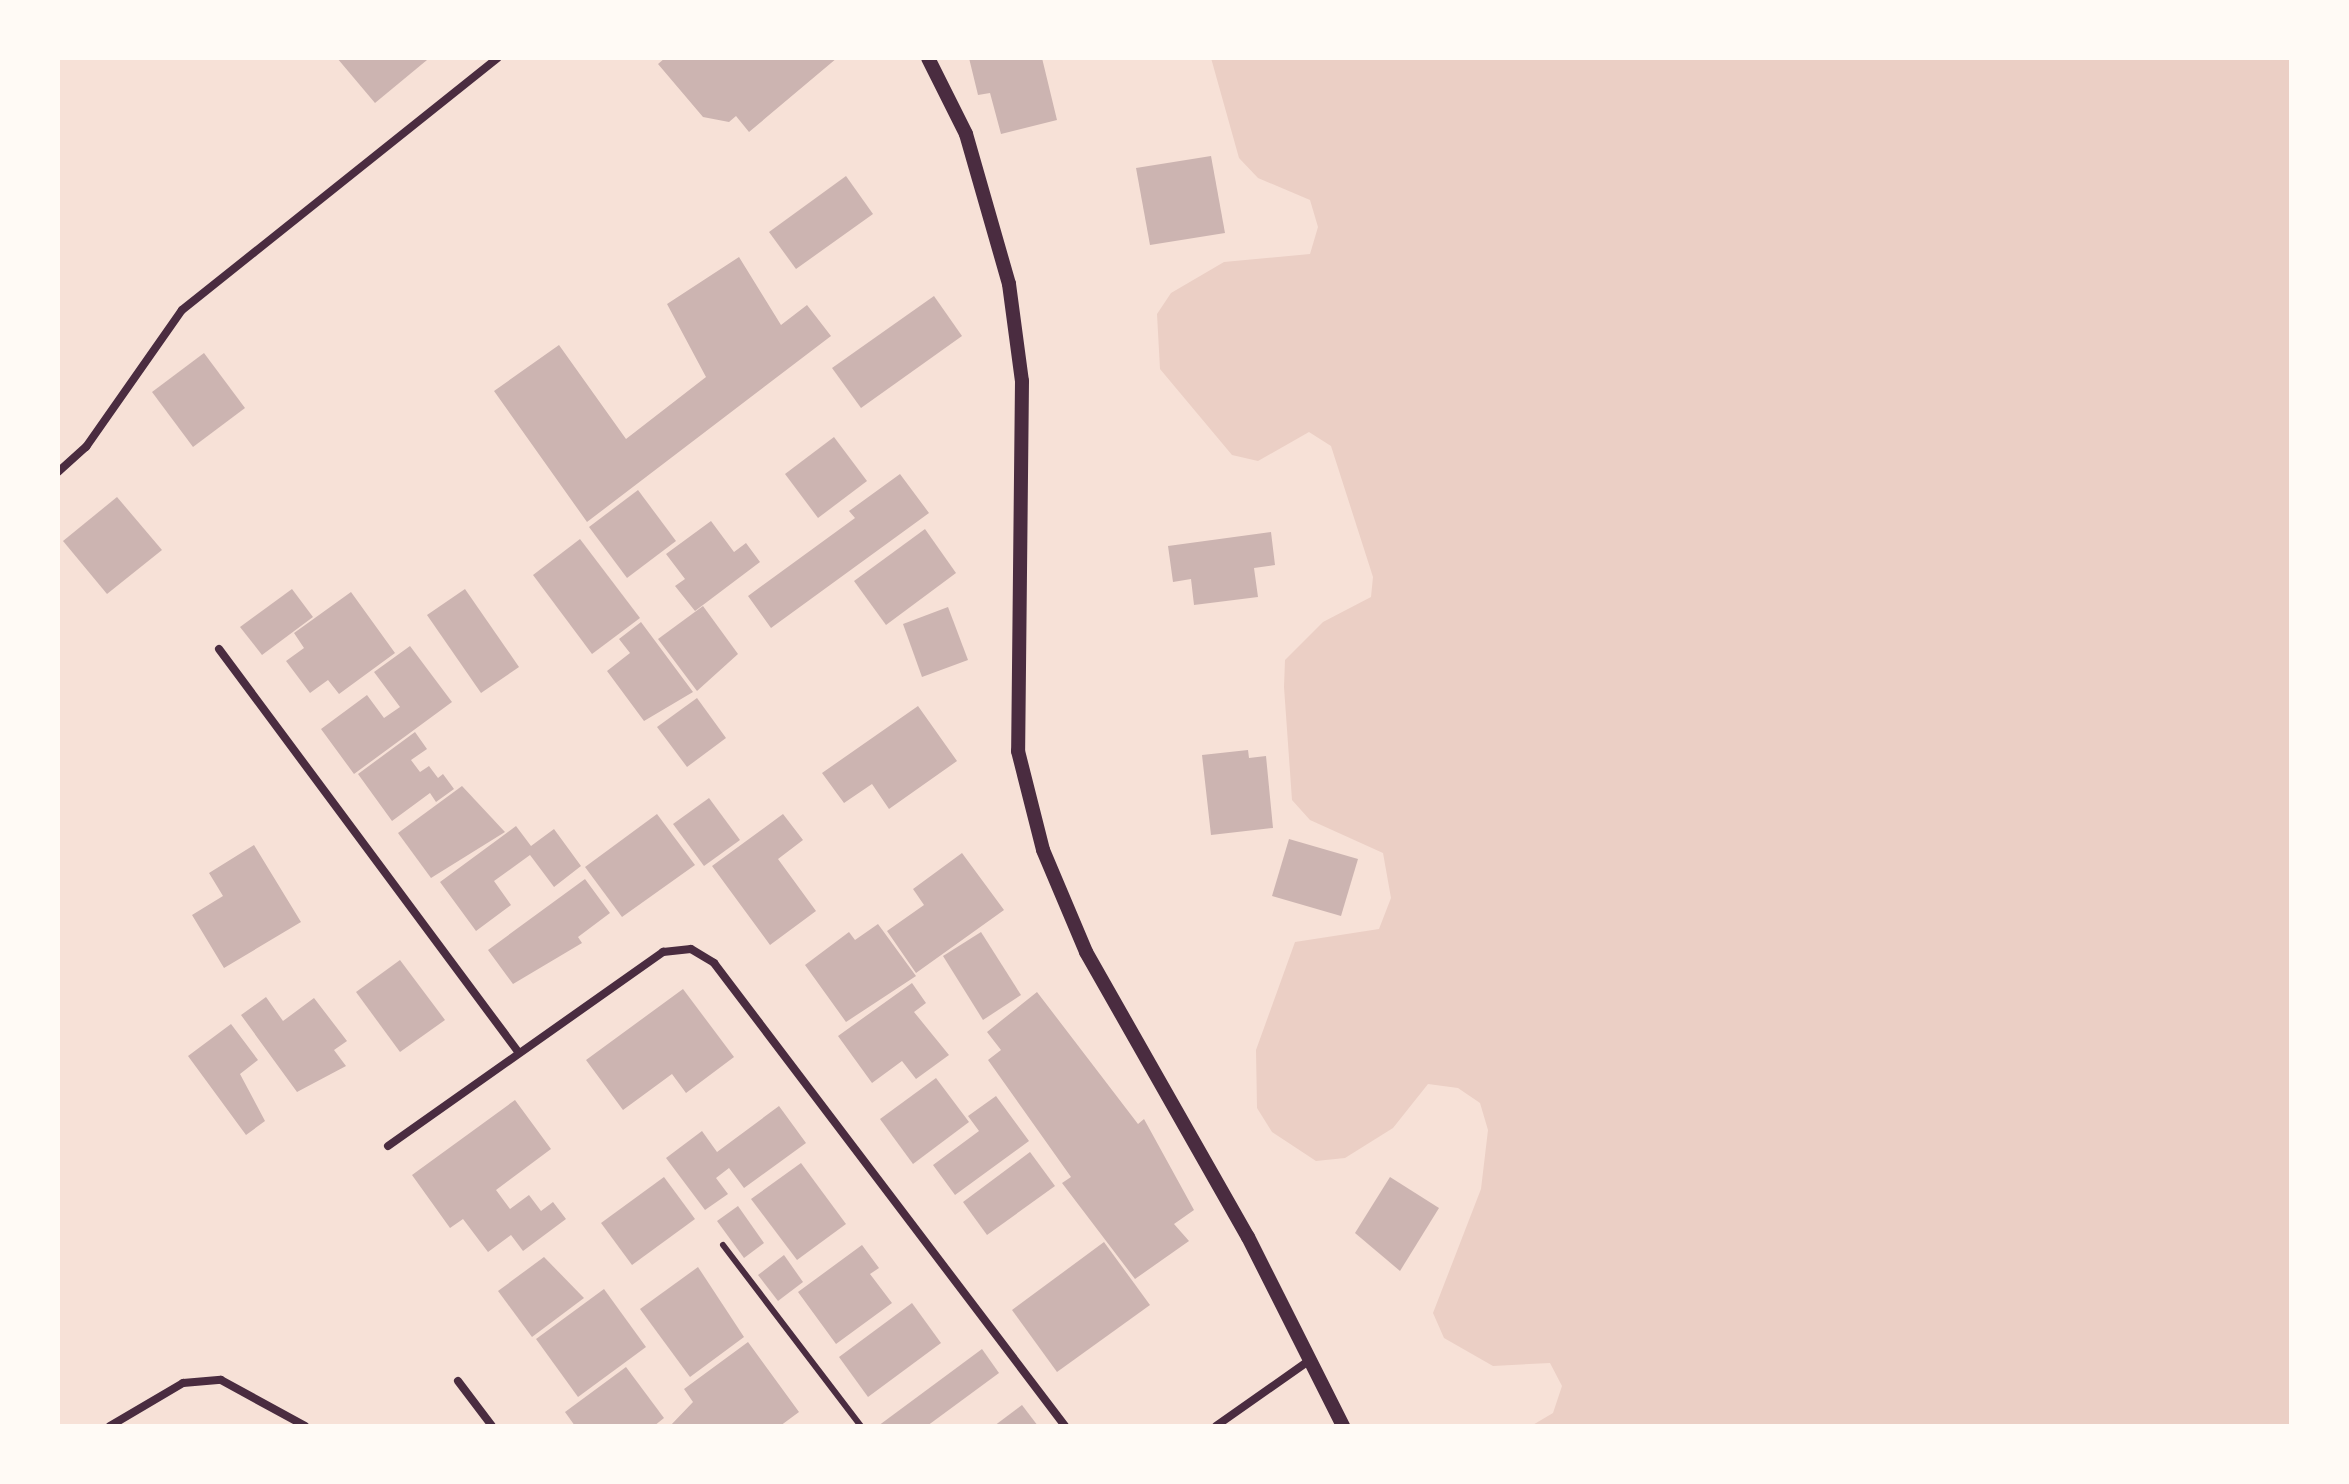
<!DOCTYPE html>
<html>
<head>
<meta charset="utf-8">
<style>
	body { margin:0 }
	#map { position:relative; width:2349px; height:1484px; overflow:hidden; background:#f7e1d7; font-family:"Open Sans",sans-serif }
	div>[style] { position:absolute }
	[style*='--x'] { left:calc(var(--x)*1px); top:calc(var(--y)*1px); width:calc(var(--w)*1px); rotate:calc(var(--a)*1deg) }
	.green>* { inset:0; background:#ebcfc5 }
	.building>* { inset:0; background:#ccb4b1 }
	.service>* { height:6px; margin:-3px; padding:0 3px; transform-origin:3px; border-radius:3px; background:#4a2c40 }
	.minor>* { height:8px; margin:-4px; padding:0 4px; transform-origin:4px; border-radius:4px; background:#4a2c40 }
	.tertiary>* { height:14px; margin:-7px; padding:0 7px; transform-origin:7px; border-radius:7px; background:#4a2c40 }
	span { translate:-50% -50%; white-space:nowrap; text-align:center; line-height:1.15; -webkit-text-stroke:8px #fffaf5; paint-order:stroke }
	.frame { position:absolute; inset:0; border:60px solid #fffaf5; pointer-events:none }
</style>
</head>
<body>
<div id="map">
	<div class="green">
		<i style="clip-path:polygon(1211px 58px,2291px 58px,2291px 1426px,1531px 1426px,1553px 1413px,1562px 1386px,1550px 1363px,1493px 1366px,1444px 1338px,1433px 1313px,1481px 1189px,1488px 1130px,1480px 1103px,1458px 1088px,1428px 1084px,1393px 1128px,1345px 1158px,1316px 1161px,1272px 1132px,1257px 1108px,1256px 1050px,1295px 942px,1379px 929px,1391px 898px,1383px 853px,1310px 820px,1292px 800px,1284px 687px,1285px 660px,1323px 622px,1371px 597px,1373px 577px,1331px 446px,1309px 432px,1258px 461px,1232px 455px,1160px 369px,1157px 314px,1171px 293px,1224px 262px,1310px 254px,1318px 227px,1310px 200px,1258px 178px,1239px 158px)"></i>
	</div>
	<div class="building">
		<i style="clip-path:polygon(337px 58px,425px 58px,427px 60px,375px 103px)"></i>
		<i style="clip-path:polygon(665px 58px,837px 58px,749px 132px,736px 116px,729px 122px,703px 117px,658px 64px)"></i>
		<i style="clip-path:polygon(969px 58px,1042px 58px,1057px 120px,1001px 134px,990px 93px,978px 95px)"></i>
		<i style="clip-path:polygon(1211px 156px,1225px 233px,1150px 245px,1136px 168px)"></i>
		<i style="clip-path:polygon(846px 176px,873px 214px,796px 269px,769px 232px)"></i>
		<i style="clip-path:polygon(739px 257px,781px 325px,807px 305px,831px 336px,587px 522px,494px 391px,559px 345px,626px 439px,706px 377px,667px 304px)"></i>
		<i style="clip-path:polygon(934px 296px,962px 336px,861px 408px,832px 368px)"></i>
		<i style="clip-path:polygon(204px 353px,245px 408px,193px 447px,152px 392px)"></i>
		<i style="clip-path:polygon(834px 437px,867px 481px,818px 518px,785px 474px)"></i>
		<i style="clip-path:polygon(900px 474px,929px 513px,771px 628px,748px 596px,855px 518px,849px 511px)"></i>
		<i style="clip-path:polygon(638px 490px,676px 541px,627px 578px,589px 527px)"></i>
		<i style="clip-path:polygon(117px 497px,162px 550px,107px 594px,63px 541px)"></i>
		<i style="clip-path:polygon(711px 521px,734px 552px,746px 543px,760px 562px,695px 611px,675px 586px,685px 579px,666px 554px)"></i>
		<i style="clip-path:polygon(925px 529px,956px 573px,886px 625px,854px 581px)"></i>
		<i style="clip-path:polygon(1271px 532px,1275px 565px,1254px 568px,1258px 597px,1194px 605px,1191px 579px,1173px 582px,1168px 546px)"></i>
		<i style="clip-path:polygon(580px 539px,640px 618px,592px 654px,533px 575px)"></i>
		<i style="clip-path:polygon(292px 589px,313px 617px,262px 655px,240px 627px)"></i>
		<i style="clip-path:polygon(465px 589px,519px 667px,481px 693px,427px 615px)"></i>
		<i style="clip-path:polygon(351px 592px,395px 653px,339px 694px,328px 680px,310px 693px,286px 661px,304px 648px,294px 633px)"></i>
		<i style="clip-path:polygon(703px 606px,738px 654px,697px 691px,658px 639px)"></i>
		<i style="clip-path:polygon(948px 607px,968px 660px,922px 677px,903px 624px)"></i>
		<i style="clip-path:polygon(641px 622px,693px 692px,644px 721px,607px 671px,630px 653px,619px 639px)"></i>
		<i style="clip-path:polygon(410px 646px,452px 702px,354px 774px,321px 729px,367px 695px,384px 718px,400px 707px,374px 672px)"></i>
		<i style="clip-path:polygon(697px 698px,726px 738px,687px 767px,657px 727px)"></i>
		<i style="clip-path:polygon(918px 706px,957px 761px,889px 809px,872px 784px,844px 803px,822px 773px)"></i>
		<i style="clip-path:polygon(415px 732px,427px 749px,411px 760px,420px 772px,429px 766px,438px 778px,443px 774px,454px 789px,436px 802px,430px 793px,392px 821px,358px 774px)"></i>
		<i style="clip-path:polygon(1248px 750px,1249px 758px,1266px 756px,1273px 828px,1211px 835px,1202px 755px)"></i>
		<i style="clip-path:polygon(462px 786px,505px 832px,431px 878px,398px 833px)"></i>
		<i style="clip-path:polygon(709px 798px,740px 840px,704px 866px,673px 824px)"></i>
		<i style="clip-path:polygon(657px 814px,695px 865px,622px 917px,585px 867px)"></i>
		<i style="clip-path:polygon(783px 814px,803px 840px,778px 859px,816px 911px,770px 945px,712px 866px)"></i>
		<i style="clip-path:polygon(516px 826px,531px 846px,554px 829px,581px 866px,554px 887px,530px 855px,494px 881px,511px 905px,476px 931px,440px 882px)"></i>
		<i style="clip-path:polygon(1289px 839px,1358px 859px,1341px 916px,1272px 896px)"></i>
		<i style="clip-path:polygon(254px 845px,301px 922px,224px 968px,192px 915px,223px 896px,209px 873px)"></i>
		<i style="clip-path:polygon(962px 853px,1004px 910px,916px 973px,887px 931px,924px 905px,913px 889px)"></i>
		<i style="clip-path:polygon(585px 879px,610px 913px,578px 937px,582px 943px,513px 984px,488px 950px)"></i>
		<i style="clip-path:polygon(878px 924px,916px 976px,846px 1022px,805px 965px,849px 932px,855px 940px)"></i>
		<i style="clip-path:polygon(981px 932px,1021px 995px,983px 1020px,943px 956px)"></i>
		<i style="clip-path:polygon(400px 960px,445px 1020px,400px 1052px,356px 992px)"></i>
		<i style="clip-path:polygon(912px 983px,926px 1003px,914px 1012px,949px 1055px,916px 1079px,902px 1061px,872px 1083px,838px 1036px)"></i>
		<i style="clip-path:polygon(683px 989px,734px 1057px,686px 1093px,672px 1074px,623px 1110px,586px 1060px)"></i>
		<i style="clip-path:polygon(1037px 992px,1138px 1124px,1144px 1119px,1194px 1210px,1174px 1224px,1189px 1241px,1135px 1279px,1062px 1183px,1071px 1177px,988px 1060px,1001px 1050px,987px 1032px)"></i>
		<i style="clip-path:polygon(266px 997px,283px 1021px,314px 998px,347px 1041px,334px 1050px,346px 1066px,297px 1092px,241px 1015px)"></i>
		<i style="clip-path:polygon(231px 1024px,258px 1060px,240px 1074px,265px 1121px,246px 1135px,188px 1056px)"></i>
		<i style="clip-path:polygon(936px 1078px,969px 1122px,913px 1164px,880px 1119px)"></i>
		<i style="clip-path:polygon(996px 1096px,1029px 1141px,955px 1195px,933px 1165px,979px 1131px,968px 1116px)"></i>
		<i style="clip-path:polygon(515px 1100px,551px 1149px,496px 1190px,510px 1209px,529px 1195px,541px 1211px,553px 1202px,566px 1219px,523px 1251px,511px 1235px,488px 1252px,463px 1219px,450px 1228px,412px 1175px)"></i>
		<i style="clip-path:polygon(779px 1106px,806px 1143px,744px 1188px,729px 1168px,716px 1178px,728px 1194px,705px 1210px,666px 1158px,702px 1131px,717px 1152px)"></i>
		<i style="clip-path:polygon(1030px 1152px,1055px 1186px,987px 1235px,963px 1202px)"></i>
		<i style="clip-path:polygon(801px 1163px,846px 1224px,797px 1260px,751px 1199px)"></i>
		<i style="clip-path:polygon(664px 1177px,695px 1219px,632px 1265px,601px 1223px)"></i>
		<i style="clip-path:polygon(1390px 1177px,1439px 1208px,1400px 1271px,1355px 1233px)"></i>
		<i style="clip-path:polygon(738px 1206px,764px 1243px,744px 1258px,717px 1221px)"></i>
		<i style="clip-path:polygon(1104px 1242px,1150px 1305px,1057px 1372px,1012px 1310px)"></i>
		<i style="clip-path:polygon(862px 1245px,879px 1268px,870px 1274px,892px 1303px,836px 1344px,798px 1292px)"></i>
		<i style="clip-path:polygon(784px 1255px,803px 1282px,778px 1301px,758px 1275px)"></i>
		<i style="clip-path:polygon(544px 1257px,584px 1298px,532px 1337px,498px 1291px)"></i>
		<i style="clip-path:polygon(698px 1267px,744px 1337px,690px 1377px,640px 1309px)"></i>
		<i style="clip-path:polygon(604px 1289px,646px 1347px,578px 1397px,536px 1339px)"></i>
		<i style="clip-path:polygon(912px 1303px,941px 1343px,868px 1397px,839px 1357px)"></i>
		<i style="clip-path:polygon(748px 1342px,799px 1412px,780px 1426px,670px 1426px,693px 1402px,684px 1389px)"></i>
		<i style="clip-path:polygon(982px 1349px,999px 1373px,927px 1426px,878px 1426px)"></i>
		<i style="clip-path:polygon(626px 1367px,664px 1418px,654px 1426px,575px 1426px,565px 1412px)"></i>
		<i style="clip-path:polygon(1022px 1405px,1038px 1426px,994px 1426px)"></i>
	</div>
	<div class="service">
		<i style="--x:723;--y:1245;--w:228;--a:52.7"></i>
	</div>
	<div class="minor">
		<i style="--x:58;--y:472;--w:38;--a:-42"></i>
		<i style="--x:86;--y:447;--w:167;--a:-55"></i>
		<i style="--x:182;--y:310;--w:404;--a:-38.6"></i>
		<i style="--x:219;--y:649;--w:503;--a:53.4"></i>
		<i style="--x:388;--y:1146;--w:337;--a:-35.2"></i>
		<i style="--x:663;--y:952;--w:28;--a:-6"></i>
		<i style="--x:691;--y:949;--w:27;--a:31"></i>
		<i style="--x:714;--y:963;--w:581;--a:52.83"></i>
		<i style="--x:458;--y:1381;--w:56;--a:52.9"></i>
		<i style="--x:110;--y:1426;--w:85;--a:-30.5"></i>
		<i style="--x:183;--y:1383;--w:38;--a:-5"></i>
		<i style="--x:221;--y:1380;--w:96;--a:28.7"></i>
		<i style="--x:1216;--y:1426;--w:115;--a:-35.1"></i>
	</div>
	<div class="tertiary">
		<i style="--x:928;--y:58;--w:85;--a:63.4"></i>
		<i style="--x:966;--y:134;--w:156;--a:74"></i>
		<i style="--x:1009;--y:284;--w:98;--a:82.4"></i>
		<i style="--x:1022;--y:381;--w:370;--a:90.6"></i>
		<i style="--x:1018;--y:751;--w:102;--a:75.8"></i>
		<i style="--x:1043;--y:850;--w:111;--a:67.1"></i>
		<i style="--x:1086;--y:952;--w:328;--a:60.4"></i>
		<i style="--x:1248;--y:1237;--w:212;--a:63.3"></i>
	</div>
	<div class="frame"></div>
</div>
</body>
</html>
